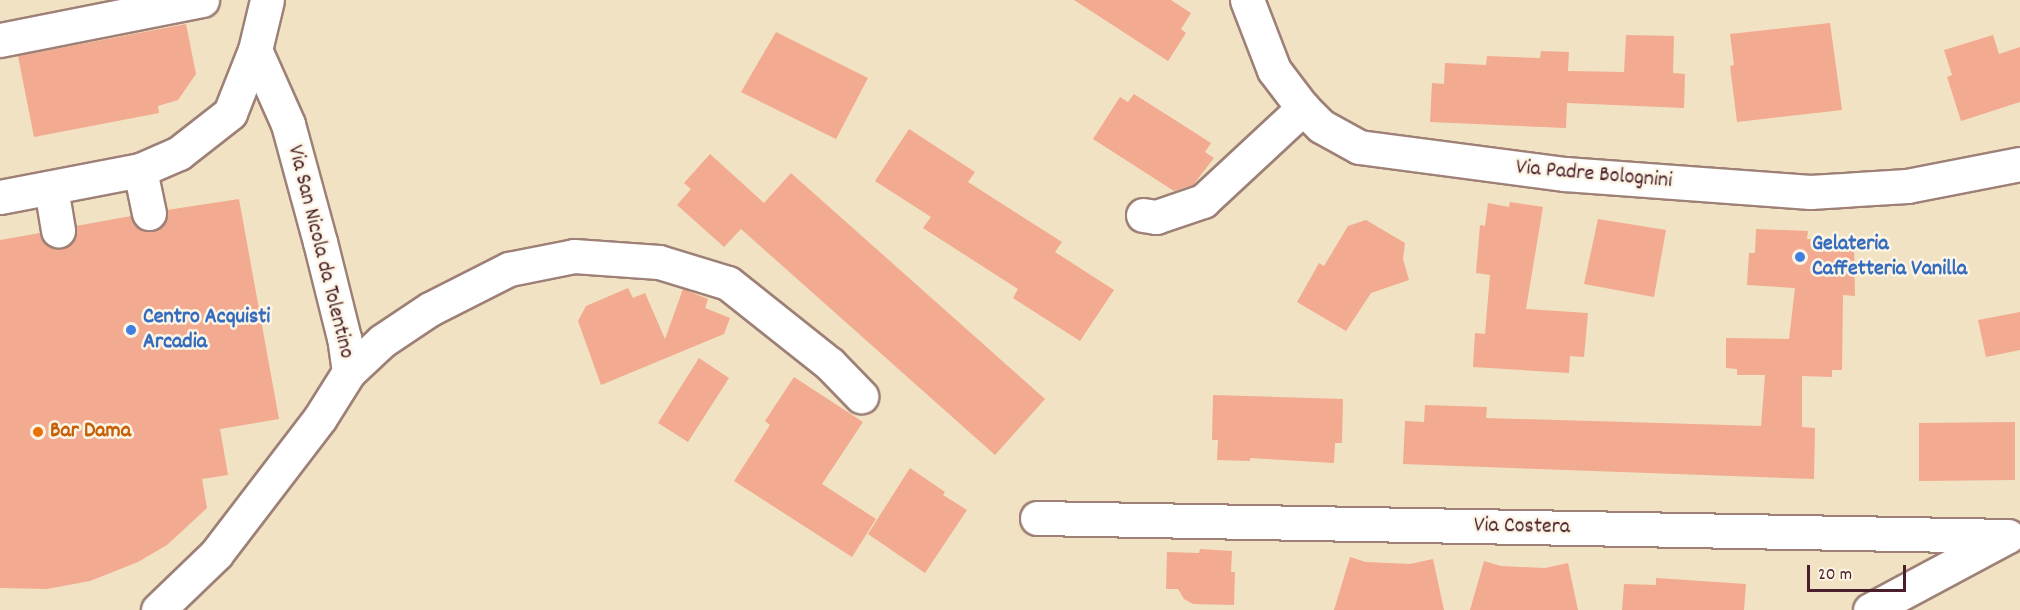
<!DOCTYPE html>
<html>
<head>
<meta charset="utf-8">
<style>
	body { margin:0 }
	#map { position:relative; width:2020px; height:610px; overflow:hidden; background:#f1e2c3; font-family:Dekko,sans-serif }
	div>[style] { position:absolute }
	[style*='--x'] { left:calc(var(--x)*1px); top:calc(var(--y)*1px); width:calc(var(--w)*1px); rotate:calc(var(--a)*1deg) }
	.building>* { inset:0; background:#f2aa90 }
	.roads { filter:drop-shadow(2px 0 #9e8077) drop-shadow(-2px 0 #9e8077) drop-shadow(0 2px #9e8077) drop-shadow(0 -2px #9e8077) }
	.minor>* { height:33px; margin:-16.5px; padding:0 16.5px; transform-origin:16.5px; border-radius:16.5px; background:#fff }
	.dots>* { width:16px; height:16px; translate:-50% -50%; box-sizing:border-box; border:3px solid #fcf5e5; border-radius:50% }
	span { translate:-50% -50%; white-space:nowrap; text-align:center; line-height:1.15; -webkit-text-stroke:5px #fcf5e5; paint-order:stroke }
	.street-label { font-size:22px; color:#4a1f2b }
	.shop-label { font-size:22px; color:#366cbe; font-weight:700 }
	.left { translate:0 -50%; text-align:left }
	.food-label { font-size:22px; color:#c56008; font-weight:700 }
	.scale { position:absolute; left:1807px; top:565px; width:99px; height:27px; box-sizing:border-box; border:3px solid #4a1f2b; border-top:0; padding-left:8px; font-size:18px; line-height:21px; white-space:nowrap; color:#4a1f2b; -webkit-text-stroke:4px #fcf5e5; paint-order:stroke }
</style>
</head>
<body>
<div id="map">
	<div class="building">
		<i style="clip-path:polygon(1074px 0,1171px 0,1191px 13px,1181px 29px,1186px 33px,1168px 61px)"></i>
		<i style="clip-path:polygon(1830px 23px,1842px 110px,1737px 122px,1730px 66px,1734px 65px,1730px 34px)"></i>
		<i style="clip-path:polygon(186px 24px,196px 74px,178px 100px,158px 106px,159px 113px,34px 137px,18px 56px)"></i>
		<i style="clip-path:polygon(776px 32px,868px 78px,836px 139px,741px 92px)"></i>
		<i style="clip-path:polygon(1626px 35px,1674px 36px,1673px 73px,1685px 74px,1684px 108px,1567px 103px,1566px 128px,1430px 122px,1432px 83px,1444px 84px,1445px 63px,1486px 65px,1487px 56px,1540px 58px,1541px 51px,1569px 52px,1568px 71px,1624px 72px)"></i>
		<i style="clip-path:polygon(1993px 35px,1999px 54px,2020px 47px,2020px 102px,1961px 121px,1947px 77px,1952px 75px,1944px 50px)"></i>
		<i style="clip-path:polygon(1134px 94px,1211px 143px,1205px 152px,1214px 158px,1193px 185px,1174px 191px,1093px 139px,1120px 97px,1128px 102px)"></i>
		<i style="clip-path:polygon(909px 129px,975px 172px,968px 182px,1062px 242px,1055px 252px,1114px 290px,1080px 341px,1013px 298px,1018px 289px,923px 228px,931px 217px,875px 181px)"></i>
		<i style="clip-path:polygon(710px 154px,764px 203px,791px 173px,1045px 399px,995px 455px,741px 229px,724px 247px,677px 205px,691px 189px,684px 183px)"></i>
		<i style="clip-path:polygon(239px 199px,279px 419px,220px 429px,228px 475px,202px 479px,207px 508px,167px 545px,138px 562px,90px 581px,47px 589px,0 588px,0 240px,40px 233px,43px 241px,51px 247px,62px 248px,70px 244px,75px 237px,76px 226px,131px 216px,135px 226px,143px 231px,152px 231px,162px 227px,167px 219px,167px 210px)"></i>
		<i style="clip-path:polygon(1510px 202px,1543px 207px,1526px 309px,1588px 313px,1584px 357px,1570px 356px,1569px 373px,1473px 367px,1475px 333px,1485px 334px,1490px 275px,1476px 273px,1480px 225px,1485px 226px,1488px 203px,1509px 207px)"></i>
		<i style="clip-path:polygon(1598px 219px,1666px 230px,1654px 297px,1584px 284px)"></i>
		<i style="clip-path:polygon(1366px 220px,1405px 243px,1403px 259px,1409px 280px,1371px 293px,1346px 331px,1297px 302px,1319px 263px,1324px 266px,1348px 226px)"></i>
		<i style="clip-path:polygon(1756px 229px,1808px 231px,1807px 239px,1854px 242px,1855px 296px,1843px 295px,1842px 370px,1832px 370px,1832px 377px,1802px 376px,1802px 427px,1815px 428px,1814px 479px,1403px 464px,1405px 421px,1424px 422px,1425px 405px,1487px 407px,1486px 418px,1761px 426px,1765px 375px,1737px 375px,1737px 369px,1726px 368px,1726px 338px,1789px 339px,1795px 288px,1747px 285px,1749px 253px,1755px 253px)"></i>
		<i style="clip-path:polygon(628px 288px,633px 298px,645px 293px,665px 339px,683px 289px,708px 299px,705px 308px,730px 318px,724px 334px,601px 385px,578px 321px,586px 306px)"></i>
		<i style="clip-path:polygon(2020px 312px,2020px 350px,1986px 357px,1978px 320px)"></i>
		<i style="clip-path:polygon(699px 358px,729px 378px,688px 442px,658px 423px)"></i>
		<i style="clip-path:polygon(794px 377px,863px 422px,822px 484px,876px 519px,852px 557px,734px 481px,770px 425px,765px 421px)"></i>
		<i style="clip-path:polygon(1213px 395px,1343px 399px,1342px 443px,1335px 443px,1334px 463px,1250px 458px,1250px 461px,1217px 460px,1218px 440px,1212px 440px)"></i>
		<i style="clip-path:polygon(2015px 422px,2015px 480px,1919px 481px,1919px 423px)"></i>
		<i style="clip-path:polygon(910px 468px,945px 492px,943px 495px,967px 510px,925px 573px,868px 534px)"></i>
		<i style="clip-path:polygon(1200px 549px,1232px 551px,1231px 572px,1235px 572px,1234px 605px,1193px 604px,1184px 599px,1178px 589px,1166px 589px,1167px 552px,1199px 553px)"></i>
		<i style="clip-path:polygon(1350px 557px,1366px 562px,1410px 564px,1433px 559px,1444px 610px,1334px 610px)"></i>
		<i style="clip-path:polygon(1484px 561px,1501px 566px,1545px 568px,1568px 563px,1578px 610px,1470px 610px)"></i>
		<i style="clip-path:polygon(1656px 578px,1746px 584px,1744px 610px,1622px 610px,1624px 584px,1656px 585px)"></i>
	</div>
	<div class="roads">
		<div class="minor">
			<i style="--x:1247;--y:0;--w:75;--a:68.9"></i>
			<i style="--x:1274;--y:70;--w:48;--a:52.7"></i>
			<i style="--x:1303;--y:108;--w:25;--a:45"></i>
			<i style="--x:1321;--y:126;--w:43;--a:28.9"></i>
			<i style="--x:1359;--y:147;--w:208;--a:7.5"></i>
			<i style="--x:1565;--y:174;--w:246;--a:4.2"></i>
			<i style="--x:1810;--y:192;--w:97;--a:-3.5"></i>
			<i style="--x:1907;--y:186;--w:115;--a:-11"></i>
			<i style="--x:0;--y:40;--w:206;--a:-11.2"></i>
			<i style="--x:140;--y:170;--w:44;--a:78.2"></i>
			<i style="--x:51;--y:188;--w:43;--a:80.5"></i>
			<i style="--x:0;--y:197;--w:143;--a:-10.9"></i>
			<i style="--x:140;--y:170;--w:43;--a:-23.6"></i>
			<i style="--x:179;--y:153;--w:65;--a:-38.1"></i>
			<i style="--x:230;--y:113;--w:68;--a:-68.4"></i>
			<i style="--x:255;--y:50;--w:51;--a:-76.5"></i>
			<i style="--x:1143;--y:215;--w:13;--a:9"></i>
			<i style="--x:1156;--y:217;--w:50;--a:-18.8"></i>
			<i style="--x:1203;--y:201;--w:137;--a:-42.9"></i>
			<i style="--x:349;--y:372;--w:45;--a:-43.2"></i>
			<i style="--x:382;--y:341;--w:58;--a:-33.7"></i>
			<i style="--x:430;--y:309;--w:89;--a:-26.9"></i>
			<i style="--x:509;--y:269;--w:66;--a:-11.3"></i>
			<i style="--x:574;--y:256;--w:85;--a:4"></i>
			<i style="--x:659;--y:262;--w:72;--a:16.9"></i>
			<i style="--x:728;--y:283;--w:130;--a:38.5"></i>
			<i style="--x:830;--y:364;--w:45;--a:45.9"></i>
			<i style="--x:1037;--y:518;--w:971;--a:1.06"></i>
			<i style="--x:158;--y:610;--w:81;--a:-44"></i>
			<i style="--x:216;--y:554;--w:171;--a:-52.6"></i>
			<i style="--x:320;--y:418;--w:54;--a:-57.8"></i>
			<i style="--x:349;--y:372;--w:34;--a:-98"></i>
			<i style="--x:344;--y:338;--w:99;--a:-104"></i>
			<i style="--x:320;--y:242;--w:122;--a:-105.2"></i>
			<i style="--x:288;--y:124;--w:81;--a:-114"></i>
			<i style="--x:1870;--y:610;--w:154;--a:-28.2"></i>
		</div>
	</div>
	<div class="dots">
		<i style="left:1800px;top:257px;background:#3f7fe0"></i>
		<i style="left:131px;top:330px;background:#3f7fe0"></i>
		<i style="left:38px;top:432px;background:#e8710a"></i>
	</div>
	<div class="street-label">
		<span style="left:1594px;top:175px;rotate:5deg">Via Padre Bolognini</span>
		<span style="left:320px;top:252px;rotate:76deg">Via San Nicola da Tolentino</span>
		<span style="left:1522px;top:527px;rotate:1deg">Via Costera</span>
	</div>
	<div class="shop-label">
		<span class="left" style="left:1812px;top:257px">Gelateria<br>Caffetteria Vanilla</span>
		<span class="left" style="left:143px;top:330px">Centro Acquisti<br>Arcadia</span>
	</div>
	<div class="food-label">
		<span class="left" style="left:50px;top:432px">Bar Dama</span>
	</div>
	<div class="scale">20 m</div>
</div>
</body>
</html>
